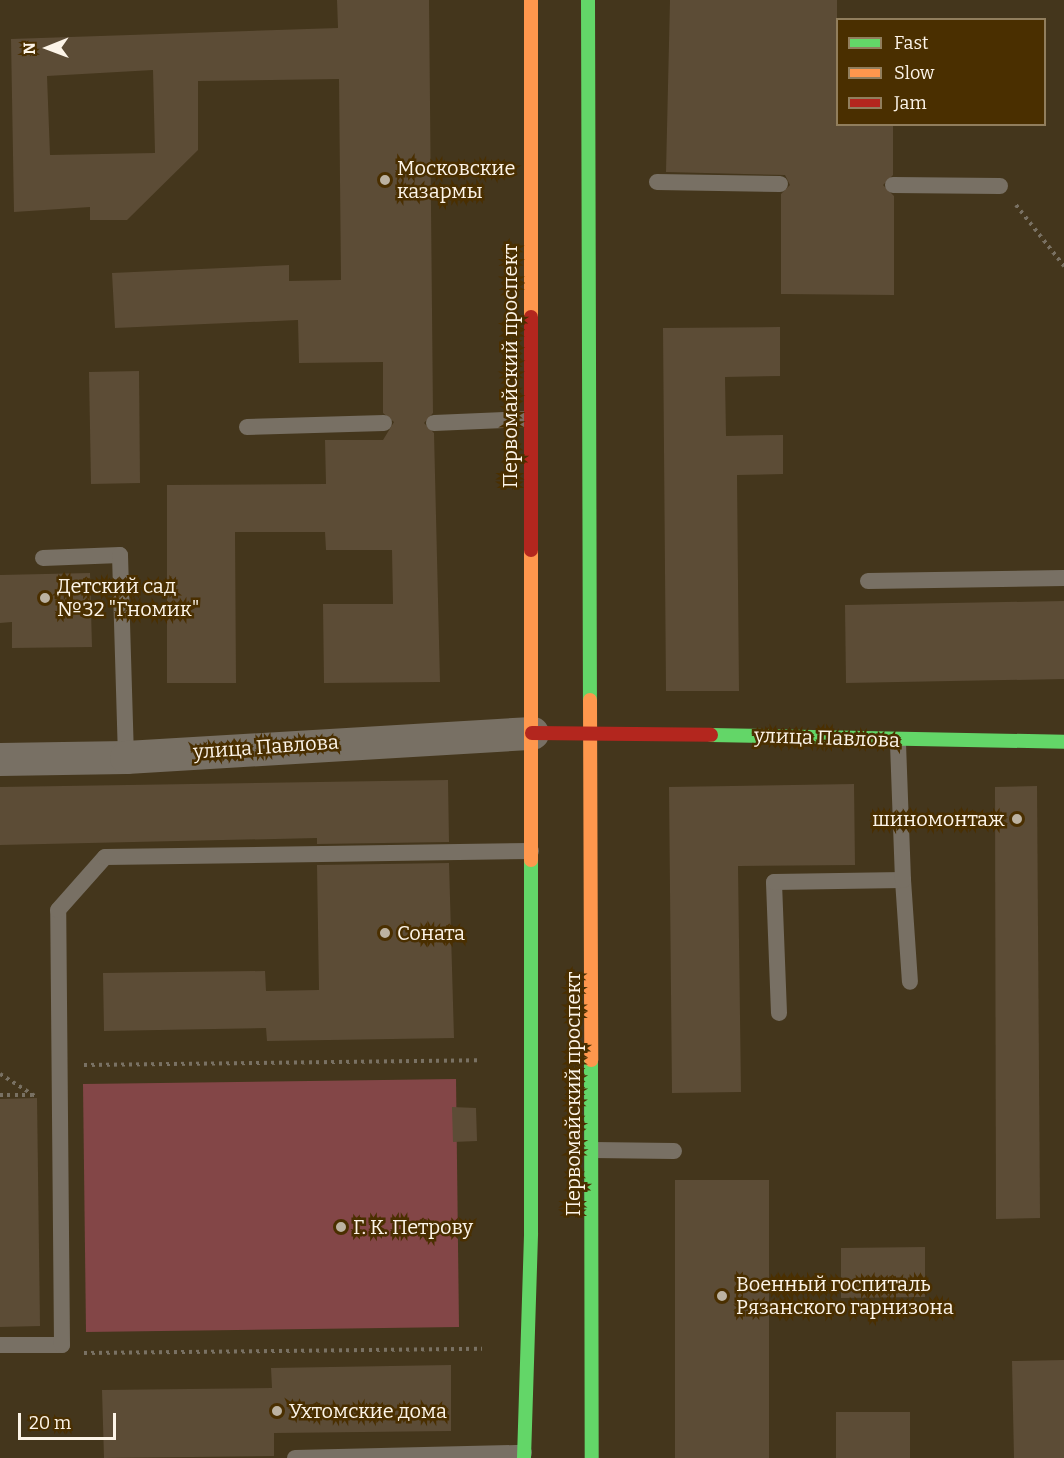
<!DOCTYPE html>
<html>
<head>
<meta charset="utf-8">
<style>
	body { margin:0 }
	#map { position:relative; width:1064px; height:1458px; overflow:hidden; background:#44361c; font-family:Bitter,serif }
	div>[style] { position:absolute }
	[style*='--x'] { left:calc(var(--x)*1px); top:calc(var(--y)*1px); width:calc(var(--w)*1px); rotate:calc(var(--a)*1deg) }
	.green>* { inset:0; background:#834647 }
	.building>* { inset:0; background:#5c4c36 }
	.path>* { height:4px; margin-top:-2px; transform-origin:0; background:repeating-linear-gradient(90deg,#797163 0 3px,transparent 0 7.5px) }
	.lane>* { height:16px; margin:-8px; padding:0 8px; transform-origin:8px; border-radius:8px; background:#787064 }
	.street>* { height:33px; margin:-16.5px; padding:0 16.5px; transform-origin:16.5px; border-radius:16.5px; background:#787064 }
	.fast>* { height:14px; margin:-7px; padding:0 7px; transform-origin:7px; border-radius:7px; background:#63d668 }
	.slow>* { height:14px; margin:-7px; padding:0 7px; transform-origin:7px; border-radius:7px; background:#ff974d }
	.jam>* { height:14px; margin:-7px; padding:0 7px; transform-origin:7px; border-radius:7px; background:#b3261e }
	.dots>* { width:16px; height:16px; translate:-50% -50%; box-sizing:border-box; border:3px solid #4a2f00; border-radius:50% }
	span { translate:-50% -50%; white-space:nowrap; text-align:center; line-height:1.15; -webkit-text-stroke:5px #4a2f00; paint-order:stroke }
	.poi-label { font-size:20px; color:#fcf4e8 }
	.left { translate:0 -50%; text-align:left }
	.right { translate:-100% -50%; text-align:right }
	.street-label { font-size:20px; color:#fcf4e8 }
	.legend { position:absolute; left:836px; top:18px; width:210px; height:108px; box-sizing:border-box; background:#4a2f00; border:2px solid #917e5d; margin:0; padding:8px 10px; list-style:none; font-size:18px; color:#fcf4e8 }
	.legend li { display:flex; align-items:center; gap:12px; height:30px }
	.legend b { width:30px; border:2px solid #917e5d }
	.north { position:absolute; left:18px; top:18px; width:60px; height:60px; -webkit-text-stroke:4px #4a2f00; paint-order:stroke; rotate:269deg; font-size:16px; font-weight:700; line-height:24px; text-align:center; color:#fcf4e8 }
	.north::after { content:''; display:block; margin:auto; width:21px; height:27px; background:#fcf4e8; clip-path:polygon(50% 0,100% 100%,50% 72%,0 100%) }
	.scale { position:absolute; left:18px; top:1413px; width:98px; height:27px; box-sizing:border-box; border:3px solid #fcf4e8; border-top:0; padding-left:8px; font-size:18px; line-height:21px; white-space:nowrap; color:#fcf4e8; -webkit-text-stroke:4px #4a2f00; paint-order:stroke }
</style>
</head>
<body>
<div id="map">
	<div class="green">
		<i style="clip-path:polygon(456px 1079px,459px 1327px,86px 1332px,83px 1084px)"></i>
	</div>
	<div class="building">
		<i style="clip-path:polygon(evenodd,337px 0,429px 0,433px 413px,424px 423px,434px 433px,440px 682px,324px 683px,323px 604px,393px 604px,392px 550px,326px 550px,325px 532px,235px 532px,236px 683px,167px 683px,167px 485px,326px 484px,325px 440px,383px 440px,394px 422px,383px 413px,383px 362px,299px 363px,298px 320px,115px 328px,112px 273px,289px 265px,289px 281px,341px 280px,339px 79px,198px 81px,198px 150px,127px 220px,90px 220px,90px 207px,14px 212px,11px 39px,338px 28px,337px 0,153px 70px,155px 153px,50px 155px,47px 76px,153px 70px)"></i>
		<i style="clip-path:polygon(670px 0,837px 0,837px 124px,893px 124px,893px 175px,883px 185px,894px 196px,894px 295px,781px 294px,781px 194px,790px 185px,785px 175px,666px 172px)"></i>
		<i style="clip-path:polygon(780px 327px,780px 376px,725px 377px,726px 436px,783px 435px,783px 474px,737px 475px,739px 691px,666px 691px,663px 328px)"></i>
		<i style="clip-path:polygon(139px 371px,140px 483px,91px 484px,89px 372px)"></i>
		<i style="clip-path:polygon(90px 573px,92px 647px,12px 648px,12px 622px,0 623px,0 575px)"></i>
		<i style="clip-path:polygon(1064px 601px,1064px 679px,846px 683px,845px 605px)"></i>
		<i style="clip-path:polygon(448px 780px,449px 842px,317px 844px,317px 838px,0 845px,0 787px)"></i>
		<i style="clip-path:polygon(854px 784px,855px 865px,738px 866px,741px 1092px,672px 1093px,669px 787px)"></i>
		<i style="clip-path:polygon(1037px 786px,1040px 1218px,996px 1219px,995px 787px)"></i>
		<i style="clip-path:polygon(449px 863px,454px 1038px,267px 1041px,266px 1028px,104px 1031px,103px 973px,265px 971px,266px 991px,319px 990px,317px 865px)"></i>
		<i style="clip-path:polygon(37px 1098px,40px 1326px,0 1327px,0 1099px)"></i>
		<i style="clip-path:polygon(452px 1107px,476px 1108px,477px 1141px,453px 1142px)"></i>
		<i style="clip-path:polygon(675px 1180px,769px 1180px,769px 1458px,675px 1458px)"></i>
		<i style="clip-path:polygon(925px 1247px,925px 1297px,841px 1298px,841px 1248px)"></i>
		<i style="clip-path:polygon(1064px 1360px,1064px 1458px,1014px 1458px,1012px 1361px)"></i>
		<i style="clip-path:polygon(451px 1365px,451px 1431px,274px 1433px,274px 1456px,104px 1458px,102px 1390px,272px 1388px,271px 1368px)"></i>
		<i style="clip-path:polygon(836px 1412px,910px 1412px,910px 1458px,836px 1458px)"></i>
	</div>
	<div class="path">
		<i style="--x:1016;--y:205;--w:78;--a:51.8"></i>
		<i style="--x:84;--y:1065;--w:395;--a:-0.7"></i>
		<i style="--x:0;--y:1074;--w:41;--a:32.2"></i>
		<i style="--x:0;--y:1095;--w:32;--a:0"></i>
		<i style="--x:84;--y:1353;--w:398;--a:-0.6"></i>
	</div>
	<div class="lane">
		<i style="--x:657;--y:182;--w:123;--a:0.9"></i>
		<i style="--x:893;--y:185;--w:107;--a:0.5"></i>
		<i style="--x:434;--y:423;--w:95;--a:-2.4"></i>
		<i style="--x:247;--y:427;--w:137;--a:-1.7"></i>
		<i style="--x:43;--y:558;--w:77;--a:-2.2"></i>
		<i style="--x:120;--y:555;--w:202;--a:88.3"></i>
		<i style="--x:868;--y:581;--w:196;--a:-0.9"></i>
		<i style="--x:903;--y:880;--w:102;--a:86.1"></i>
		<i style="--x:779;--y:1013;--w:131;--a:-92.2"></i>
		<i style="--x:774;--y:882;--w:129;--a:-0.9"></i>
		<i style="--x:903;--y:880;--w:138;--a:-92.1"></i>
		<i style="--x:593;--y:1150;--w:81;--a:0.7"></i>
		<i style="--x:0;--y:1345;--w:62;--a:0"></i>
		<i style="--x:62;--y:1345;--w:435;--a:-90.5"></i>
		<i style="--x:58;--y:910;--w:71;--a:-48.4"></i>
		<i style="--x:105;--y:857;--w:426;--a:-0.8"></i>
		<i style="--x:295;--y:1458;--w:229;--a:-1.3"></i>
	</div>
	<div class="street">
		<i style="--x:0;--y:759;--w:126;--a:-0.9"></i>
		<i style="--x:126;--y:757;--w:407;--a:-3.4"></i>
	</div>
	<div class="fast">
		<i style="--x:588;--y:0;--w:700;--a:89.84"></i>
		<i style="--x:711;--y:735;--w:353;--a:1.1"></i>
		<i style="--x:591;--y:1060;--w:398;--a:89.9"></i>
		<i style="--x:524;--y:1458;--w:225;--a:-88.2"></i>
		<i style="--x:531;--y:1233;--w:373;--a:-90"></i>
	</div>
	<div class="slow">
		<i style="--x:531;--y:0;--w:317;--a:90"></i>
		<i style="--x:531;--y:550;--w:310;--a:90"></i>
		<i style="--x:590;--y:700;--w:360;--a:89.8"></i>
	</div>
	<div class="jam">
		<i style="--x:531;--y:317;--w:233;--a:90"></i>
		<i style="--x:532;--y:733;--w:179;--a:0.6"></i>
	</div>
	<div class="dots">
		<i style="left:385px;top:180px;background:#bcb2a1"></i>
		<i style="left:45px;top:598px;background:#bcb2a1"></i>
		<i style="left:1017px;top:819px;background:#bcb2a1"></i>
		<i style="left:385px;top:933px;background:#bcb2a1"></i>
		<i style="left:341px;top:1227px;background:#bcb2a1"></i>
		<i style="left:722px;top:1296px;background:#bcb2a1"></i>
		<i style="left:277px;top:1411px;background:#bcb2a1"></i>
	</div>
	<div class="poi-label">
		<span class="left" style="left:397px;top:180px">Московские<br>казармы</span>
		<span class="left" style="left:57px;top:598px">Детский сад<br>№32 "Гномик"</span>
		<span class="right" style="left:1005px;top:819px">шиномонтаж</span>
		<span class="left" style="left:397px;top:933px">Соната</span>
		<span class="left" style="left:353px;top:1227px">Г. К. Петрову</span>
		<span class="left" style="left:736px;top:1296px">Военный госпиталь<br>Рязанского гарнизона</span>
		<span class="left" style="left:289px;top:1411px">Ухтомские дома</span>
	</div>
	<div class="street-label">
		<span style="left:510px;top:366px;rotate:-90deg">Первомайский проспект</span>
		<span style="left:827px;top:738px;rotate:2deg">улица Павлова</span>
		<span style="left:266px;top:747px;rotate:-4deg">улица Павлова</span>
		<span style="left:573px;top:1094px;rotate:-90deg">Первомайский проспект</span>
	</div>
	<ul class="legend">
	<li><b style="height:8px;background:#63d668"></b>Fast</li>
	<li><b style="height:8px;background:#ff974d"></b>Slow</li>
	<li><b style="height:8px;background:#b3261e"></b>Jam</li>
	</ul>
	<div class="north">N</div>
	<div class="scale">20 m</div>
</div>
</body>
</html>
